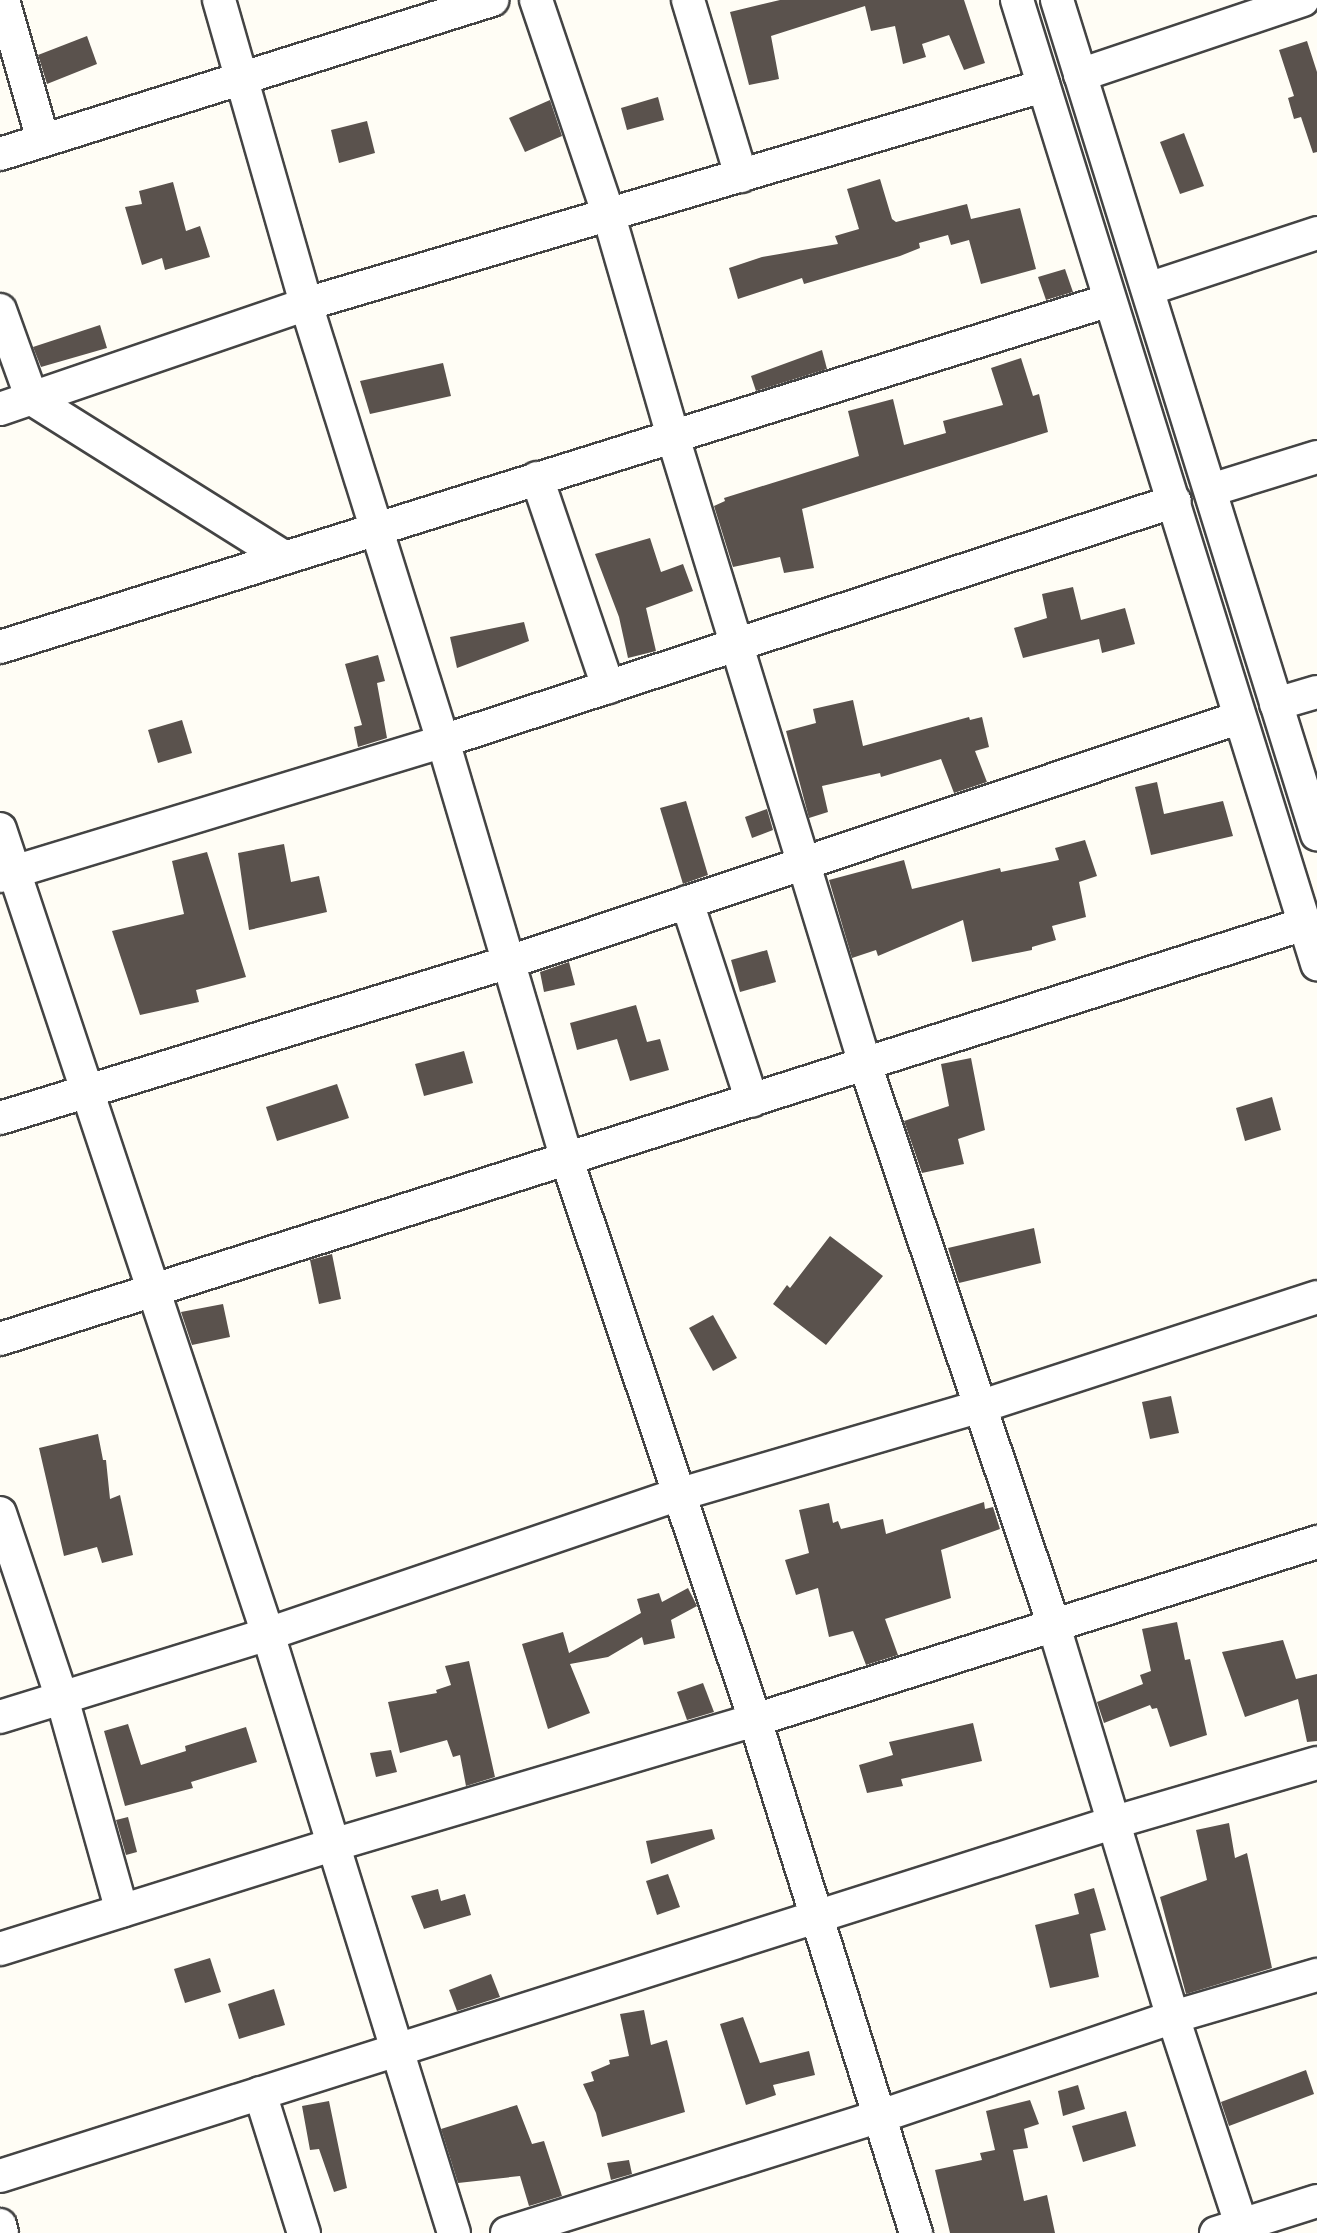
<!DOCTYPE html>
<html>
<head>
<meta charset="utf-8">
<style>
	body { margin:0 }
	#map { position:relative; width:1317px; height:2233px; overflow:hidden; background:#fffdf5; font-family:Bitter,serif }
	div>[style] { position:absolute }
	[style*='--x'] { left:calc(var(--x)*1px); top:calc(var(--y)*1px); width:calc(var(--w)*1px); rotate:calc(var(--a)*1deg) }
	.building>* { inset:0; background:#5a524d }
	.roads { filter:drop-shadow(2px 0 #444) drop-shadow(-2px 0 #444) drop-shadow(0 2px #444) drop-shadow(0 -2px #444) }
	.minor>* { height:32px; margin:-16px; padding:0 16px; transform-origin:16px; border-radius:16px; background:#fff }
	span { translate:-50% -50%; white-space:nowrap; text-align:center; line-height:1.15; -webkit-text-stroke:8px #fff; paint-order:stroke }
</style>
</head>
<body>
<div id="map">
	<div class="building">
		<i style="clip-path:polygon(780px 0,964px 0,985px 63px,964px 70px,949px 35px,922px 44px,926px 57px,903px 64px,895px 26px,871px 31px,865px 6px,771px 36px,779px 79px,749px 85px,730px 12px)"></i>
		<i style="clip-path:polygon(87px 36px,97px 64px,47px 84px,38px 55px)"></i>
		<i style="clip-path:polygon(1307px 41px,1317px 72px,1317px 152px,1313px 153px,1301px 117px,1294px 119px,1288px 98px,1294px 96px,1279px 50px)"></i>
		<i style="clip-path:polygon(658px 97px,664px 120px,627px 130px,621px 108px)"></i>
		<i style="clip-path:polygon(550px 100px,562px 136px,525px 152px,509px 118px)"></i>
		<i style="clip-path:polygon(367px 121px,375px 153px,339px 163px,331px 130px)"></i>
		<i style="clip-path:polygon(1184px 133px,1204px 186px,1180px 194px,1160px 142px)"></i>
		<i style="clip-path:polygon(880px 179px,892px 219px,896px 222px,967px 204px,971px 219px,1020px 208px,1036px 269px,981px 284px,969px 240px,951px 245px,948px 235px,919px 243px,920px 248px,900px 256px,804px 284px,802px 278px,738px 299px,729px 268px,762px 257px,838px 244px,835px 236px,859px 229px,847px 189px)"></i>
		<i style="clip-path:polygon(173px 182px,186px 231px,200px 226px,210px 257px,165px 270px,162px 258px,142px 265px,125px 207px,142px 204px,139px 191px)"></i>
		<i style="clip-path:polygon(1065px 269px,1073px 292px,1046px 300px,1038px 277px)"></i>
		<i style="clip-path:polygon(100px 325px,107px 348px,41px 367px,33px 347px)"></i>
		<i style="clip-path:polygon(822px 350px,827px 369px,756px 391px,751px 376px)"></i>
		<i style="clip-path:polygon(1021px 358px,1033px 396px,1039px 394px,1048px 432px,802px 509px,814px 568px,784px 573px,780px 557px,733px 567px,714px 506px,725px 501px,724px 498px,859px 456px,848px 411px,893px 399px,904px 445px,946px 433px,943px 421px,1003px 405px,991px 368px)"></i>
		<i style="clip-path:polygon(443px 363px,451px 396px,370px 414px,360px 381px)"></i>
		<i style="clip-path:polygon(650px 538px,661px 572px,683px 564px,693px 591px,646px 608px,656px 651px,628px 658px,619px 617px,595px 554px)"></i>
		<i style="clip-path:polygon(1073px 587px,1081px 620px,1125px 608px,1135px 644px,1102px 653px,1099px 639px,1023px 658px,1014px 628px,1047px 618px,1042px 594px)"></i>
		<i style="clip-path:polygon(524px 622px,529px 641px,457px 668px,450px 637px)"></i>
		<i style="clip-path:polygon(378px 655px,385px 681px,377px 683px,387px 738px,358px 747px,354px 727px,362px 725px,345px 664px)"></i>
		<i style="clip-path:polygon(853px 700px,863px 746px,969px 717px,970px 720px,982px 717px,989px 747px,975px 751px,987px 782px,954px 793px,941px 759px,881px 777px,880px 773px,822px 786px,828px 812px,809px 818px,786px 731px,816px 723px,813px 709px)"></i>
		<i style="clip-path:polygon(182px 720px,192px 753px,158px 763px,148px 730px)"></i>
		<i style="clip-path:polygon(1157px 782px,1164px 814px,1223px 801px,1233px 836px,1151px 855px,1135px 787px)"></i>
		<i style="clip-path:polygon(686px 801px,708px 875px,683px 884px,660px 808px)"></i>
		<i style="clip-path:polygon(767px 809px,773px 830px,752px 838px,745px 817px)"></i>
		<i style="clip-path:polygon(1085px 840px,1097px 876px,1079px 882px,1086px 917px,1052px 926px,1056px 940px,1032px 947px,1032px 950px,972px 962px,963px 920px,878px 956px,876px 950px,852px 958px,829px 880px,904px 860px,912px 889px,1000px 868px,1001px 872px,1059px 860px,1055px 848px)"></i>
		<i style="clip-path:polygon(284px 844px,291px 882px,319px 876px,327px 912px,249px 930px,238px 853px)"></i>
		<i style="clip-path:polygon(207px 852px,246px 977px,196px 990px,199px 1002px,140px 1015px,112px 931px,184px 914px,172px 861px)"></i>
		<i style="clip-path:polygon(767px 950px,776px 982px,740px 992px,731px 960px)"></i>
		<i style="clip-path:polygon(569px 962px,575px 985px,544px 992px,540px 972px)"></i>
		<i style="clip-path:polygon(636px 1005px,647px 1042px,660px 1039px,669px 1070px,630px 1081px,617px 1039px,577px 1050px,570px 1023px)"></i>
		<i style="clip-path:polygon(464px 1051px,473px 1083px,424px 1096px,415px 1064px)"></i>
		<i style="clip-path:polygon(971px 1058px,985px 1130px,958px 1139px,964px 1164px,922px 1173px,904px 1121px,949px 1106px,941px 1064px)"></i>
		<i style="clip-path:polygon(337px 1084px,349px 1118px,277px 1141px,266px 1107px)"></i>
		<i style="clip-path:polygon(1272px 1097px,1281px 1130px,1245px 1141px,1236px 1108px)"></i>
		<i style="clip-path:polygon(1034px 1228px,1041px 1263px,959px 1283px,948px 1248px)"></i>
		<i style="clip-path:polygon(830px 1236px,883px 1276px,826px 1345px,773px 1304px,787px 1285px,790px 1288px)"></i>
		<i style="clip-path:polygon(332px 1254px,341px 1299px,319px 1304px,310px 1260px)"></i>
		<i style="clip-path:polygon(223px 1304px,230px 1337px,192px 1345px,181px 1312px)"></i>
		<i style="clip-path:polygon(713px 1315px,737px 1358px,713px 1371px,689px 1328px)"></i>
		<i style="clip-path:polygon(1171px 1396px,1179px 1433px,1150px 1439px,1142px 1402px)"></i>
		<i style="clip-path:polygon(98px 1434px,103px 1460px,106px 1460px,110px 1499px,120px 1495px,133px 1555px,102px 1563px,97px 1547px,64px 1556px,39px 1448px)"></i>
		<i style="clip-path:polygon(984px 1502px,985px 1509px,993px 1507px,1000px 1529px,941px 1550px,951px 1598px,885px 1619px,898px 1655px,866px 1665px,853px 1631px,829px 1637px,818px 1588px,796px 1595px,785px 1560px,809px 1553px,799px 1510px,829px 1503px,833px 1523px,838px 1521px,841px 1529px,883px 1519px,886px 1534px)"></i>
		<i style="clip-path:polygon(688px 1588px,697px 1606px,671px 1620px,675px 1638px,644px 1645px,642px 1637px,608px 1657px,570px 1664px,590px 1713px,548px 1729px,522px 1644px,563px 1632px,569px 1653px,641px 1613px,637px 1599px,659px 1593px,662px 1602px)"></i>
		<i style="clip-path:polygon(1177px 1622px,1185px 1660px,1190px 1659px,1207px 1735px,1170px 1747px,1157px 1708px,1152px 1709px,1150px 1705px,1104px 1723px,1097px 1702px,1143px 1684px,1140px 1675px,1151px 1671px,1142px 1629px)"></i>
		<i style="clip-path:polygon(1283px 1640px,1296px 1679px,1317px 1674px,1317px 1741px,1307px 1742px,1298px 1699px,1245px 1717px,1222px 1652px)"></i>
		<i style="clip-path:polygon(469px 1661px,495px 1777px,466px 1786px,460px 1755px,453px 1757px,447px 1740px,400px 1753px,388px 1702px,437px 1693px,436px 1690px,451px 1685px,445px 1666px)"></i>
		<i style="clip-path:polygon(703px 1683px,714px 1712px,687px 1720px,677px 1692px)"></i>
		<i style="clip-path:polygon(973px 1723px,982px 1761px,901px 1779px,903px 1786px,867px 1793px,859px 1765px,893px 1755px,889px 1742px)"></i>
		<i style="clip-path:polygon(128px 1724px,141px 1765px,186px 1751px,185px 1746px,246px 1727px,257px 1762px,191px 1782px,193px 1788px,125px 1806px,104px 1731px)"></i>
		<i style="clip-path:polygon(391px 1750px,397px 1772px,376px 1777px,370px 1753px)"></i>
		<i style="clip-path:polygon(128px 1817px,137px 1852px,126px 1855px,116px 1820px)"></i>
		<i style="clip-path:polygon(1229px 1823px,1235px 1858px,1247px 1853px,1272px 1968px,1186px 1994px,1160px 1897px,1207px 1880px,1196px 1830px)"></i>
		<i style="clip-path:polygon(712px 1829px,715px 1839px,651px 1864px,646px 1841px)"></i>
		<i style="clip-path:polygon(668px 1874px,680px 1907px,657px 1915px,646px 1881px)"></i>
		<i style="clip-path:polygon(1094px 1888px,1106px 1930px,1090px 1934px,1099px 1977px,1050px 1988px,1035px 1925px,1079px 1914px,1074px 1894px)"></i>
		<i style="clip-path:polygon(438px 1889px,441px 1901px,465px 1894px,471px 1915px,424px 1929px,411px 1896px)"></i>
		<i style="clip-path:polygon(210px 1958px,221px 1992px,185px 2003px,174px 1969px)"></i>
		<i style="clip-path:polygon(491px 1974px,500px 1997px,457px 2011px,449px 1990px)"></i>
		<i style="clip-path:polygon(274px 1989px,285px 2025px,239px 2039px,228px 2004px)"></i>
		<i style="clip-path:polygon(644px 2010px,651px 2045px,667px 2040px,685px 2112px,602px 2137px,596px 2113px,583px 2084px,594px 2081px,591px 2072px,610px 2064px,609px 2060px,629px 2056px,620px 2014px)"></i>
		<i style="clip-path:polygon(743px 2017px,760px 2063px,809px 2051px,815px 2075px,773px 2085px,776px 2095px,746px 2105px,720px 2024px)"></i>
		<i style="clip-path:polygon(1306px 2070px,1314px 2094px,1229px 2126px,1221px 2102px)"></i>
		<i style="clip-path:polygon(1078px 2085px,1085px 2109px,1063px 2116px,1058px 2091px)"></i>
		<i style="clip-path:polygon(1030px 2100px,1039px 2124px,1024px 2129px,1028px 2148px,1013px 2150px,1024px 2201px,1047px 2195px,1055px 2233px,950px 2233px,935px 2170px,982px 2160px,980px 2153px,995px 2150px,986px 2111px)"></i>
		<i style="clip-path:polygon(329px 2101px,347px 2188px,334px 2192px,319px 2149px,310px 2150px,302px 2106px)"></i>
		<i style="clip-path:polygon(517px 2105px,532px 2144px,544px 2141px,562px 2196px,529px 2206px,520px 2176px,458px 2183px,441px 2129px)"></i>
		<i style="clip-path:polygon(1126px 2111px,1136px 2146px,1083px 2162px,1072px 2126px)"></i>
		<i style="clip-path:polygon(629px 2160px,632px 2174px,611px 2180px,607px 2163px)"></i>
	</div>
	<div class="roads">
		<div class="minor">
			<i style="--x:3;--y:0;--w:146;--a:74.1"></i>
			<i style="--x:219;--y:0;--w:316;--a:74"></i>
			<i style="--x:306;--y:304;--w:458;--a:72.6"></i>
			<i style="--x:443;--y:741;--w:434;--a:73.5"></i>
			<i style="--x:566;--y:1157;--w:594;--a:71.44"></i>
			<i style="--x:755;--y:1720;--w:538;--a:72.58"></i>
			<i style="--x:536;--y:0;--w:228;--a:71.3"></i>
			<i style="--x:609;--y:216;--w:230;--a:73.8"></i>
			<i style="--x:673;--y:437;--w:656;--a:72.97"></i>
			<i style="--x:865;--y:1064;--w:590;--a:71.41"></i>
			<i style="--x:1053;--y:1623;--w:412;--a:73.1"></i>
			<i style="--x:1173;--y:2017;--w:227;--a:71.8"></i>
			<i style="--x:688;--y:0;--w:184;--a:73.2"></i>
			<i style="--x:1017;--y:0;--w:1010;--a:72.71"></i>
			<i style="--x:1057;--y:0;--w:874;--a:72.69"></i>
			<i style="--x:1080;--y:75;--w:235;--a:-18.6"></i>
			<i style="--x:0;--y:154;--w:516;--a:-17.38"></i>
			<i style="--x:1148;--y:289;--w:178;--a:-18.3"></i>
			<i style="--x:0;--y:310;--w:95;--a:70.2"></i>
			<i style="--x:32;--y:399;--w:297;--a:32.1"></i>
			<i style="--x:0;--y:409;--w:324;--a:-18.9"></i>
			<i style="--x:306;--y:304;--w:769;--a:-16.48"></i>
			<i style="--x:537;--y:478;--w:221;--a:71.2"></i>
			<i style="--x:1211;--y:490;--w:111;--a:-17.3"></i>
			<i style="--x:0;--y:647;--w:1163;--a:-17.36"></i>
			<i style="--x:1276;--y:704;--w:43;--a:-16.3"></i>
			<i style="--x:0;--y:829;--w:848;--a:71.59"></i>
			<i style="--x:268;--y:1634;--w:627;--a:72.75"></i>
			<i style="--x:0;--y:876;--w:463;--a:-16.9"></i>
			<i style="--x:443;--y:741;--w:770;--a:-18.15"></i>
			<i style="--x:687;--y:902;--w:209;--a:71.9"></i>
			<i style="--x:0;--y:1118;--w:532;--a:-17.04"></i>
			<i style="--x:509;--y:962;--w:769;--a:-18.51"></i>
			<i style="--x:0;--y:1339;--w:1368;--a:-17.65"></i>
			<i style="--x:0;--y:1513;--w:195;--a:71.5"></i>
			<i style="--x:62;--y:1698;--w:221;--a:74.3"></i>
			<i style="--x:0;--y:1717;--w:281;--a:-17.2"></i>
			<i style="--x:268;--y:1634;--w:432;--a:-18.8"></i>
			<i style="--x:677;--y:1495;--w:318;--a:-16.3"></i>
			<i style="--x:982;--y:1406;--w:352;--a:-18"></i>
			<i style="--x:0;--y:1949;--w:352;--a:-17.4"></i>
			<i style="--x:336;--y:1844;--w:437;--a:-16.5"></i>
			<i style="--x:755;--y:1720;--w:590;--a:-17.57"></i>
			<i style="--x:260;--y:2093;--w:147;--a:72.6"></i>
			<i style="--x:0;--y:2176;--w:1170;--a:-17.61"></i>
			<i style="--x:1115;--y:1822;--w:210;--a:-16.3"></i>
			<i style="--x:0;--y:2225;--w:8;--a:76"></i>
			<i style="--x:507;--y:2233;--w:392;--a:-17.4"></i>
			<i style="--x:881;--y:2116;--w:308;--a:-18.7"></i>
			<i style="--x:1173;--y:2017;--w:150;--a:-16.3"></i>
			<i style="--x:1216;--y:2233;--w:106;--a:-17.6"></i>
		</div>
	</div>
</div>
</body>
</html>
